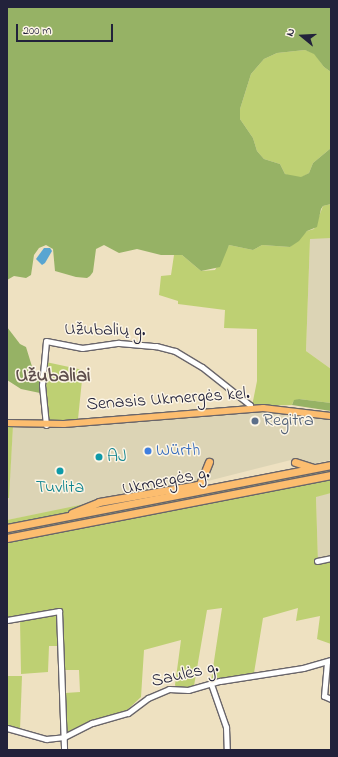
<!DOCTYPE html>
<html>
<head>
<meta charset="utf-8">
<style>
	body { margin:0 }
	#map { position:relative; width:338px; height:757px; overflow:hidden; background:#eee1c1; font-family:"Indie Flower",sans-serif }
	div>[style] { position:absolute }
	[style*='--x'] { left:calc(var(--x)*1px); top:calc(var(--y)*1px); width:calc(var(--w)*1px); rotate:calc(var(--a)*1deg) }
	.built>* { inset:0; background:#dcd4b5 }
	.green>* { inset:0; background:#bed073 }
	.forest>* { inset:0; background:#96b265 }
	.water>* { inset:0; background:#58a5d1 }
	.roads { filter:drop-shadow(1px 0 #69656a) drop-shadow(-1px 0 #69656a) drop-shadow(0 1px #69656a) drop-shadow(0 -1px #69656a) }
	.minor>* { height:5px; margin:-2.5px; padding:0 2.5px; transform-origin:2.5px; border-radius:2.5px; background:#fff }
	.major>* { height:6px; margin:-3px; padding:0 3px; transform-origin:3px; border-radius:3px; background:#fcbd6f }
	.highway>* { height:7px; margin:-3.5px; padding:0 3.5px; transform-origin:3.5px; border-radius:3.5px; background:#fcbd6f }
	.dots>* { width:11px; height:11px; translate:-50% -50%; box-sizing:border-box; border:2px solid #fcf5e5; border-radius:50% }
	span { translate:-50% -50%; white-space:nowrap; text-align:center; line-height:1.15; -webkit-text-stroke:3px #fcf5e5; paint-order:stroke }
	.street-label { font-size:18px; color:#22223b }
	.service-label { font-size:18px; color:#4e5e75 }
	.left { translate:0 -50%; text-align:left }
	.shop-label { font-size:18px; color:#366cbe }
	.culture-label { font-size:18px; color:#0d838f }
	.quarter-label { font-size:20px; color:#60504e; font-weight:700 }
	.frame { position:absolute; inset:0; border:8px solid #22223b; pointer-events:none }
	.north { position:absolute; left:282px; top:16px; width:40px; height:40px; -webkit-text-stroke:3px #fcf5e5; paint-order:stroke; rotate:288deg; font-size:11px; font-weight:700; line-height:16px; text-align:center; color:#22223b }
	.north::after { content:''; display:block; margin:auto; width:14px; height:18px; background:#22223b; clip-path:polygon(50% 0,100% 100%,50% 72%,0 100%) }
	.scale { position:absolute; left:16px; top:24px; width:97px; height:18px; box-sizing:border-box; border:2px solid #22223b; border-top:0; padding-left:5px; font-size:12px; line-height:14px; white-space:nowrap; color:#22223b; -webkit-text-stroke:3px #fcf5e5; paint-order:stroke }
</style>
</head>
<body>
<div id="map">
	<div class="built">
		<i style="clip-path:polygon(310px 238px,331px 238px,331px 369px,306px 351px)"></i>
		<i style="clip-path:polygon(262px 410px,331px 418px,331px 460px,312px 464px,295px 459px,196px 484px,7px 520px,13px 426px,74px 426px)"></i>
		<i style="clip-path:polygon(331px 493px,331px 560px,318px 563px,316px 496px)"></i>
	</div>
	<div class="green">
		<i style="clip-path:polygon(305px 50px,314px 53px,324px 67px,331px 72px,331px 148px,313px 163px,309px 173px,302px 177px,292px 177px,285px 174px,280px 164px,264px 159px,257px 151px,253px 138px,240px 119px,240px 109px,251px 74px,264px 59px,277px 53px)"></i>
		<i style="clip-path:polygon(331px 204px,331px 238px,310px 239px,306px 351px,331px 369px,331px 403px,299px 399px,293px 402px,292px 405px,252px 406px,257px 381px,257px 329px,224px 328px,225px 310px,178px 304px,178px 301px,159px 295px,161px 276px,171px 275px,174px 255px,182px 255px,201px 271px,215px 270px,229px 245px,253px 250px,262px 245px,290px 247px,307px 231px,314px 229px,323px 206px)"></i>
		<i style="clip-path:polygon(46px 362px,83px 370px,78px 419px,44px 422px,40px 393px,41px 376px)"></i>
		<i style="clip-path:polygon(7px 426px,13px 426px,9px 498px,7px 498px)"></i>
		<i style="clip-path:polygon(331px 468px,331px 472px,7px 535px,7px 530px)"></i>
		<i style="clip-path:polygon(331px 479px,331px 493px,316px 497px,318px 562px,331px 560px,331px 644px,317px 639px,320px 616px,296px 621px,298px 608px,263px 618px,254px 673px,211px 681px,222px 608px,207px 610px,194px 686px,187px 688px,176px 687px,175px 685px,181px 640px,144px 650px,141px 697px,126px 711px,97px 719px,65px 734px,65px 693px,80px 692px,79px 670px,64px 670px,64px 646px,49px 646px,48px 672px,21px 674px,20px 620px,7px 621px,7px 542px)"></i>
		<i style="clip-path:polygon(85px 504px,75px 511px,7px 525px,7px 520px)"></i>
		<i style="clip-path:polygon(7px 676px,22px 676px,20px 730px,7px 726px)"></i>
	</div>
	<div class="forest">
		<i style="clip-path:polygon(7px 7px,331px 7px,331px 72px,324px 67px,314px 54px,305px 50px,277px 53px,264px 59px,251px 74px,240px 109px,240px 119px,253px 138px,257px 151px,264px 159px,280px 164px,285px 174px,301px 177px,309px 173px,313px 163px,331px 148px,331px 204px,323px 206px,321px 209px,317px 227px,307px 231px,299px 241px,290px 247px,262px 245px,253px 250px,229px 245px,220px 267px,201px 271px,182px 255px,161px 255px,137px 249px,119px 253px,104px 245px,96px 249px,93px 272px,90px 276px,87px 278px,76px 277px,55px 271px,53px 249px,46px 245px,39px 248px,34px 255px,31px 275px,26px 278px,14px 276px,7px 280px)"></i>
		<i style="clip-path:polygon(7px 327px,20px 344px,26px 347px,34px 373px,41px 376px,40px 393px,21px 389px,7px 380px)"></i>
		<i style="clip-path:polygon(299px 399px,331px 403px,331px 411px,292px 405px,294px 400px)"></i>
	</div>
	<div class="water">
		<i style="clip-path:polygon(44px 248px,50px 248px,52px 251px,45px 263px,42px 265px,36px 259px)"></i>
	</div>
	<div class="roads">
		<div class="minor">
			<i style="--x:46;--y:425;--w:40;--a:-95.7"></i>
			<i style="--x:42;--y:385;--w:44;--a:-84.8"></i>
			<i style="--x:46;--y:341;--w:37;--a:11"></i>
			<i style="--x:82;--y:348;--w:37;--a:-8"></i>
			<i style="--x:119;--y:343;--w:37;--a:5"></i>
			<i style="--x:156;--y:346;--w:20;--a:15"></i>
			<i style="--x:175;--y:351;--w:31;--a:31"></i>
			<i style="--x:202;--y:367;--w:61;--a:38.4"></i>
			<i style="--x:250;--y:405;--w:4;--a:90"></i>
			<i style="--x:317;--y:561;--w:14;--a:-12"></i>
			<i style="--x:7;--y:620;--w:53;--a:-9.8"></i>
			<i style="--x:59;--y:611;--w:139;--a:87.9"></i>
			<i style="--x:327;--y:662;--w:34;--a:95"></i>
			<i style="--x:324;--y:696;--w:8;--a:23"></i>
			<i style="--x:211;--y:684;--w:46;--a:70.8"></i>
			<i style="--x:226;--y:727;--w:23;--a:88"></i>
			<i style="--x:7;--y:728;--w:41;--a:15.8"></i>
			<i style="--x:46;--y:739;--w:18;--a:-6"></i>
			<i style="--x:64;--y:737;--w:31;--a:-27"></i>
			<i style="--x:92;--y:723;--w:37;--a:-16"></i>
			<i style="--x:128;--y:713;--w:25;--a:-37"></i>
			<i style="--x:148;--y:698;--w:23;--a:-23"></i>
			<i style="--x:169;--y:689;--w:19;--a:3"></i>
			<i style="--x:188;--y:690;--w:33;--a:-16"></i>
			<i style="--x:220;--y:681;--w:84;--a:-8.9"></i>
			<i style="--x:303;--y:668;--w:29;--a:-16"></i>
		</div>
		<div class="major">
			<i style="--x:7;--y:423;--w:57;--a:1"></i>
			<i style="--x:64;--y:424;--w:200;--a:-4.6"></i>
			<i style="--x:263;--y:408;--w:68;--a:6.7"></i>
		</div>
		<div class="highway">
			<i style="--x:295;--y:462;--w:19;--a:18"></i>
			<i style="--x:72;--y:513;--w:29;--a:-22"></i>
			<i style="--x:99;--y:502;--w:99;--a:-9.8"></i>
			<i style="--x:197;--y:485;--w:3;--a:-18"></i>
			<i style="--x:200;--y:484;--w:24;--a:-68"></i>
			<i style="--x:7;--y:528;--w:330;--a:-11"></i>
			<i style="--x:7;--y:538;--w:330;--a:-11"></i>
		</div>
	</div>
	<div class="dots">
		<i style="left:255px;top:421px;background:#5c6f8a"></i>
		<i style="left:148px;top:451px;background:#3f7fe0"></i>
		<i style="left:99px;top:457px;background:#0f9aa8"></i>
		<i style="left:60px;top:471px;background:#0f9aa8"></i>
	</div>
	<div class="street-label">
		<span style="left:105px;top:331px;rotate:1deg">Užubalių g.</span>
		<span style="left:168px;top:400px;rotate:-4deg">Senasis Ukmergės kel.</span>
		<span style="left:166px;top:482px;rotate:-11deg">Ukmergės g.</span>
		<span style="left:185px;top:675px;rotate:-13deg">Saulės g.</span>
	</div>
	<div class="service-label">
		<span class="left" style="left:263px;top:421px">Regitra</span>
	</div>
	<div class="shop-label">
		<span class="left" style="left:156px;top:451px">Würth</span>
	</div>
	<div class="culture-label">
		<span class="left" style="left:107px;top:457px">AJ</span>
		<span style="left:60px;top:488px">Tuvlita</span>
	</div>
	<div class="quarter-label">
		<span style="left:53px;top:376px">Užubaliai</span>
	</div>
	<div class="frame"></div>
	<div class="north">N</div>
	<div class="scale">200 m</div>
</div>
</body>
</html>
